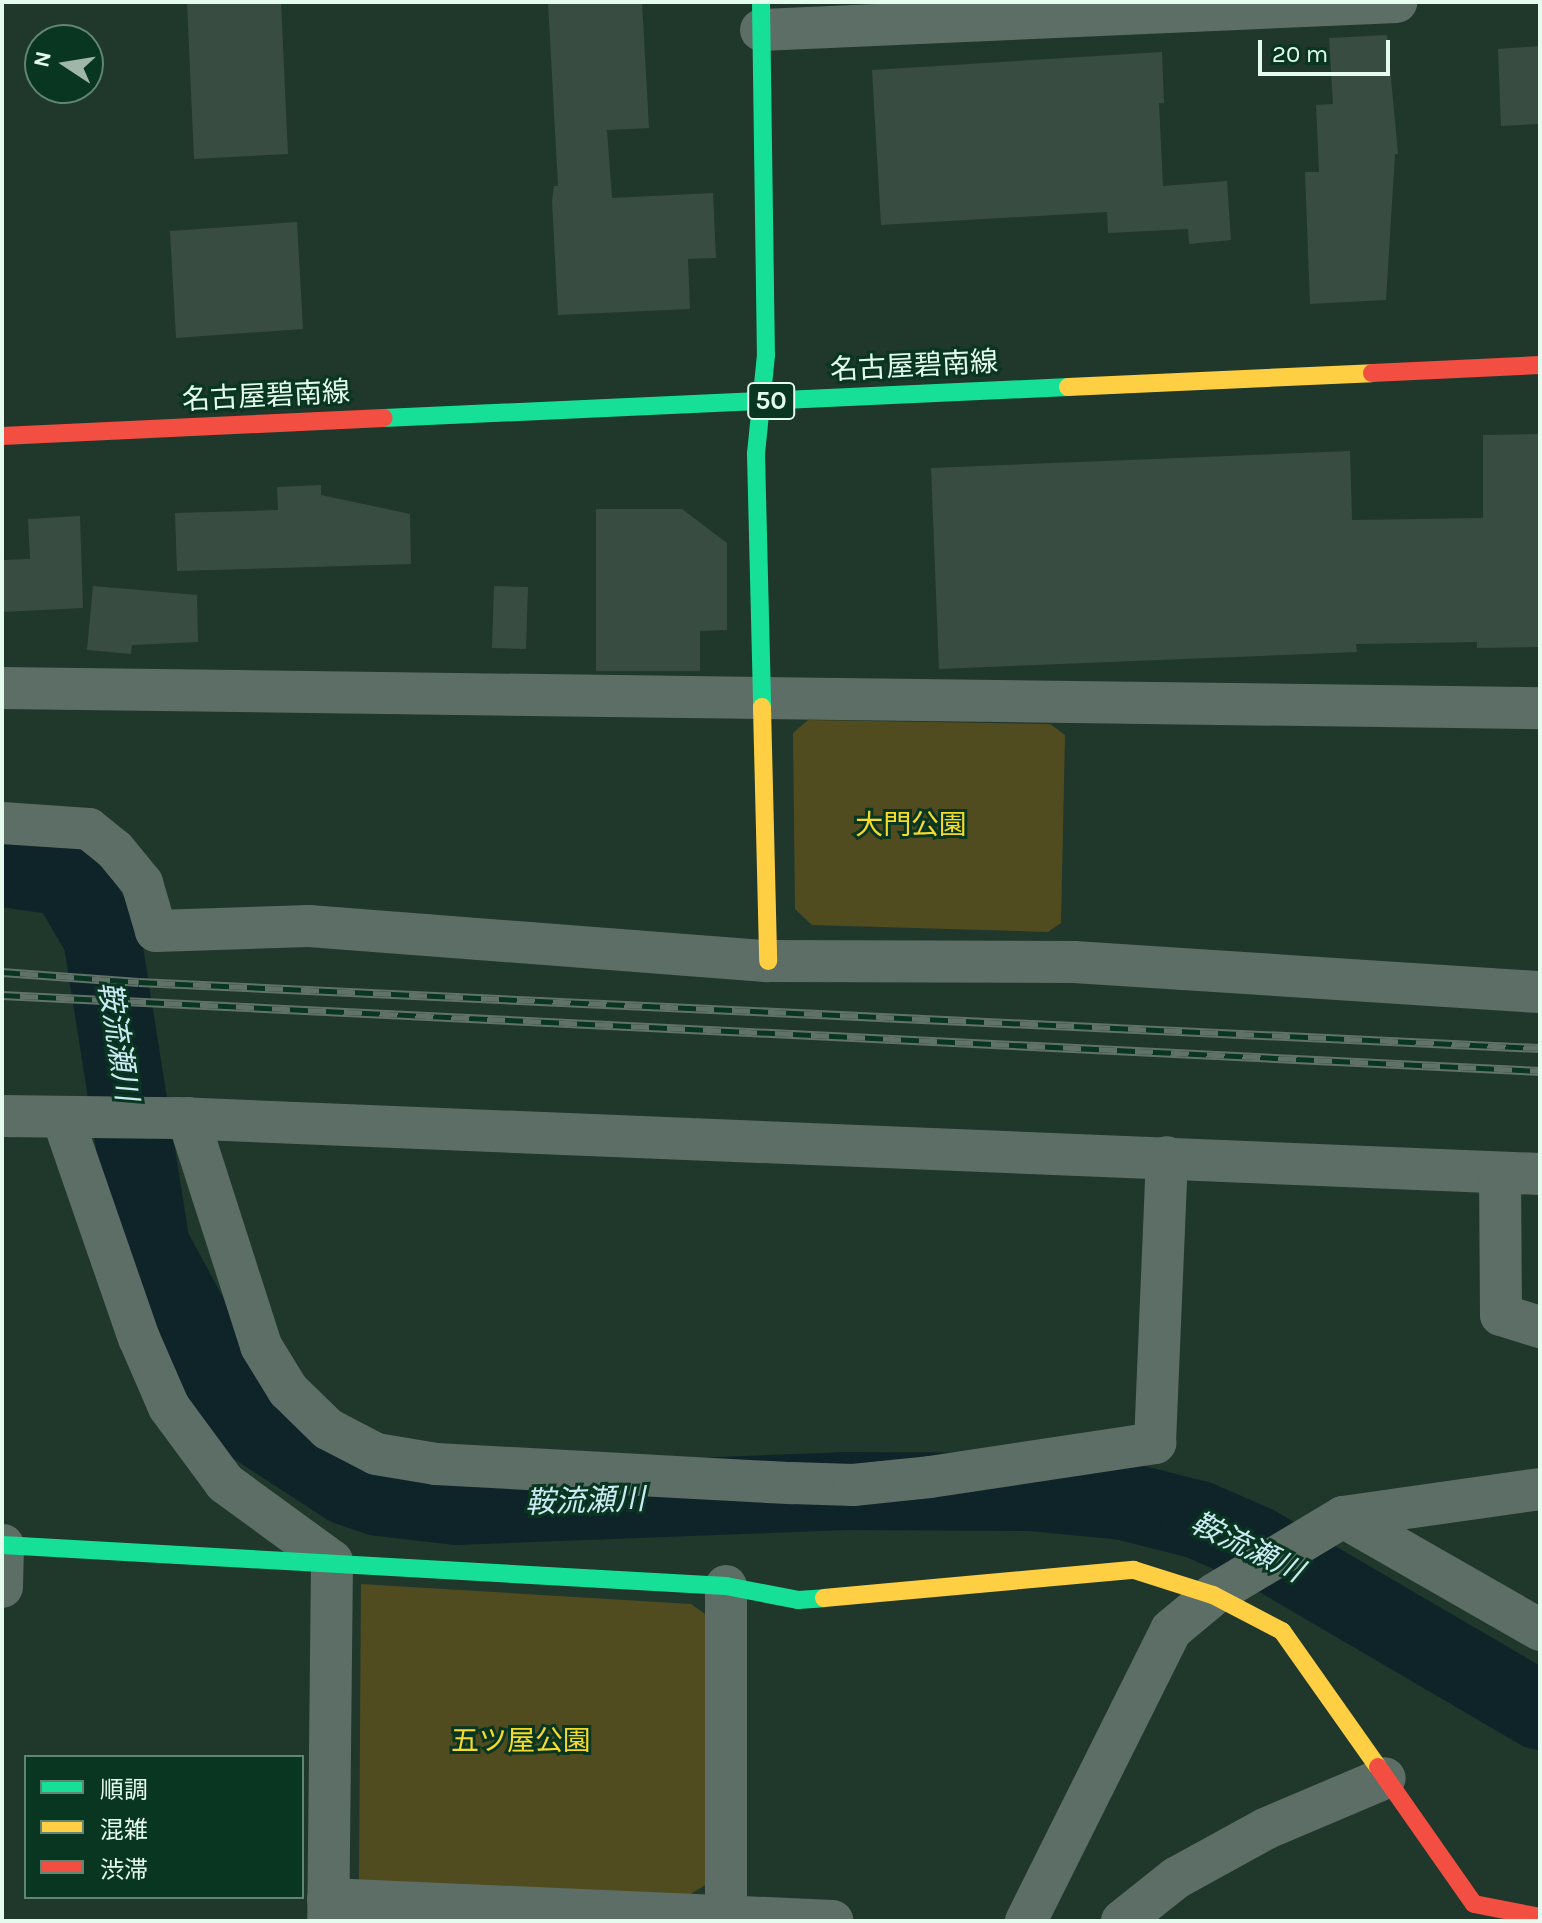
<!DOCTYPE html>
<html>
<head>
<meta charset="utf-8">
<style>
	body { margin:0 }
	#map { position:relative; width:1542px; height:1923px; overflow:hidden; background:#20372b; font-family:Karla,"Noto Sans JP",sans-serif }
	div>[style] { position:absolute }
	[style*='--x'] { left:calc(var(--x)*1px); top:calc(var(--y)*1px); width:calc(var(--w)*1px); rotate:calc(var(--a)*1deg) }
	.green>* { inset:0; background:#514c20 }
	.river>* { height:78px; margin:-39px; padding:0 39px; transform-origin:39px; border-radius:39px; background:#0f2428 }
	.building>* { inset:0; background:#394c42 }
	.street>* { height:42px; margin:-21px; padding:0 21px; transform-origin:21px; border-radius:21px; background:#5c6e65 }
	.fast>* { height:18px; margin:-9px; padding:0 9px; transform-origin:9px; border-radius:9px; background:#16e098 }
	.slow>* { height:18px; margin:-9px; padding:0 9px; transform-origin:9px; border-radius:9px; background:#ffcf43 }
	.jam>* { height:18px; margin:-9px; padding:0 9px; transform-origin:9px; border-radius:9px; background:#f24e42 }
	.rail>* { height:9px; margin-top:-4.5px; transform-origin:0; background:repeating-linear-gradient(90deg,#093621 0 18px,#617269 0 36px); box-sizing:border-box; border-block:2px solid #617269 }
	span { translate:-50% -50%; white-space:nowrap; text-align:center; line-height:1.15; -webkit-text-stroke:6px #093621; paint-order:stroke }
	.shield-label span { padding:2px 6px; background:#093621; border:2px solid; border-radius:6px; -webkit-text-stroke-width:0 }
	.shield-label { font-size:26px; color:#e4fbed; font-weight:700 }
	.street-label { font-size:28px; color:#e4fbed }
	.park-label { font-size:28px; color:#f8da2b }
	.water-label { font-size:30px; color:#cbeaf3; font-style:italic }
	.frame { position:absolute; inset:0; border:4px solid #e4fbed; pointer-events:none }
	.legend { position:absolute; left:24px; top:1755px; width:280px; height:144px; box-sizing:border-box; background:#093621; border:2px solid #618573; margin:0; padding:10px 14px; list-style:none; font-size:24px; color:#e4fbed }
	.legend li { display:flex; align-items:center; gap:16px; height:40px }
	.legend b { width:40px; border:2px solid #618573 }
	.north { position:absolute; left:24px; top:24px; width:80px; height:80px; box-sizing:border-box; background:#093621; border:2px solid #618573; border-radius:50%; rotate:282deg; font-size:22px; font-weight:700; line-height:32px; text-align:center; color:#e4fbed }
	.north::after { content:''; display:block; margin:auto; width:28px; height:36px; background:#9fb6a9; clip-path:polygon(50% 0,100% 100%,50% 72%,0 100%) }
	.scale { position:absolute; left:1258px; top:40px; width:132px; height:36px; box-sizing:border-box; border:4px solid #e4fbed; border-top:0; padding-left:10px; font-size:24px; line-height:28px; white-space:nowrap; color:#e4fbed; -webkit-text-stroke:6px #093621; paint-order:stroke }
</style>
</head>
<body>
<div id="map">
	<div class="green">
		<i style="clip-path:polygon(808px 720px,1050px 724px,1065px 735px,1061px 923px,1048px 932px,812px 925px,795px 909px,793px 733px)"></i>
		<i style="clip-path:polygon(361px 1584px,691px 1604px,708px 1616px,707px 1884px,689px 1895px,359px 1881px)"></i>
	</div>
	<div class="river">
		<i style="--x:2;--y:868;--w:66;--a:7.9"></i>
		<i style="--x:67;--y:877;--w:69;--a:59.7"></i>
		<i style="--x:102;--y:937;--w:313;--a:81"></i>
		<i style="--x:151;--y:1246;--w:196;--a:61.7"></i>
		<i style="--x:244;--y:1419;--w:123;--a:33"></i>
		<i style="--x:347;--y:1486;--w:34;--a:19"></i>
		<i style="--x:379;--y:1497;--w:79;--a:6.6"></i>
		<i style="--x:457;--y:1506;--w:388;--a:-2.2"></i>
		<i style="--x:845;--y:1491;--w:185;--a:0.3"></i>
		<i style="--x:1030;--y:1492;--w:94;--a:5.5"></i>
		<i style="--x:1124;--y:1501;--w:77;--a:14.2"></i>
		<i style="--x:1199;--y:1520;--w:62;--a:23.7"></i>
		<i style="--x:1256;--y:1545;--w:329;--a:30.3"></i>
	</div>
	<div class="building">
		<i style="clip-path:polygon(187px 2px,281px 2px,288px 154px,194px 159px)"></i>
		<i style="clip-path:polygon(548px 2px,642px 2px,649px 128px,607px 130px,612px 198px,713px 193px,716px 258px,688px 259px,690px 309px,558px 315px,552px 201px,554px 186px,558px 186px)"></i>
		<i style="clip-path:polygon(1387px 35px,1398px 154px,1395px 154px,1386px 300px,1310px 304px,1305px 172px,1319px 172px,1316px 105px,1333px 104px,1329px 38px)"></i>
		<i style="clip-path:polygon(1540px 46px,1540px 124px,1501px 126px,1498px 49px)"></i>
		<i style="clip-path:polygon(1162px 52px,1164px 103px,1159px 103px,1163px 186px,1227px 181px,1231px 240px,1189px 244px,1188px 229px,1108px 233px,1107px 212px,881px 225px,872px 70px)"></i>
		<i style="clip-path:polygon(297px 222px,303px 329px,176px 338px,170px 231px)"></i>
		<i style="clip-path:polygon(1540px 434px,1540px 647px,1477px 648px,1477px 642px,1356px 644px,1357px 652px,939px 669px,931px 468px,1350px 451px,1352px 520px,1483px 518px,1483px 435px)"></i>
		<i style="clip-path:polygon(321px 485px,321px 495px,410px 514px,411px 564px,177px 571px,175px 513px,278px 510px,277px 487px)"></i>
		<i style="clip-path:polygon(596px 509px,682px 509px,727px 543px,727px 630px,700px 631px,700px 671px,596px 671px)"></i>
		<i style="clip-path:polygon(80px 516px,83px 608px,2px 612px,2px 560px,30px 559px,28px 519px)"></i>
		<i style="clip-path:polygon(93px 586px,197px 595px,198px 642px,132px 645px,131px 654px,87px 650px)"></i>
		<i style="clip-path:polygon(494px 586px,528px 587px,526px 649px,492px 648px)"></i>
	</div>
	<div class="street">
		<i style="--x:761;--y:30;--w:636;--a:-2.52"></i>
		<i style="--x:2;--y:688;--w:1538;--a:0.75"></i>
		<i style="--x:2;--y:823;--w:87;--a:3.9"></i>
		<i style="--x:89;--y:829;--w:33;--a:39"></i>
		<i style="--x:115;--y:850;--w:43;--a:50.7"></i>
		<i style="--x:142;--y:883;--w:50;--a:73.7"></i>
		<i style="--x:156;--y:931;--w:153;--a:-1.9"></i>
		<i style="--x:309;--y:926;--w:460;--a:4.4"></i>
		<i style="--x:768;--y:961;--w:306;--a:0.2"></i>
		<i style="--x:1074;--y:962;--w:467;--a:3.7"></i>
		<i style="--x:2;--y:1116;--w:174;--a:0.7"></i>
		<i style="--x:176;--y:1118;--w:1365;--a:2.35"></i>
		<i style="--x:188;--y:1118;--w:239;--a:72.2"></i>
		<i style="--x:261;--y:1346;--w:52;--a:58.5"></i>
		<i style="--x:288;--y:1390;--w:56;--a:44.3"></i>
		<i style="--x:328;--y:1429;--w:54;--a:27.5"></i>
		<i style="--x:376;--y:1454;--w:61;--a:9.5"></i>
		<i style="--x:436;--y:1464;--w:357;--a:3.1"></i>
		<i style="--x:792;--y:1483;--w:61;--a:1.9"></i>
		<i style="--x:853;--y:1485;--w:77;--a:-5.9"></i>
		<i style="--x:930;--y:1477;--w:228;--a:-8.6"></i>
		<i style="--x:1155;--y:1443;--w:286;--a:-87.6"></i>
		<i style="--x:63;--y:1119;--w:232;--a:70.9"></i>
		<i style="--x:139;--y:1338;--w:75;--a:66.5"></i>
		<i style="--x:169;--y:1407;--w:94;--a:53.6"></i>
		<i style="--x:225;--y:1483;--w:132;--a:36.1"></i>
		<i style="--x:332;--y:1561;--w:360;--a:90.6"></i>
		<i style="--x:1500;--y:1173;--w:142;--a:89.6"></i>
		<i style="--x:1501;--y:1315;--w:41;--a:17.1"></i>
		<i style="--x:1343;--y:1517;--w:227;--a:29.8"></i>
		<i style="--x:726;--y:1586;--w:329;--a:90"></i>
		<i style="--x:2;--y:1587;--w:42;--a:-88.6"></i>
		<i style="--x:1216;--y:1593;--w:148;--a:-30.9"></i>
		<i style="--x:1343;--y:1517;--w:199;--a:-8.1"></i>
		<i style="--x:328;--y:1899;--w:505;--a:2.49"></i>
		<i style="--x:1026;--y:1921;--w:325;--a:-63.5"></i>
		<i style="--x:1171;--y:1630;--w:55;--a:-39.8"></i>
		<i style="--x:1122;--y:1921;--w:69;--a:-38.5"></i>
		<i style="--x:1176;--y:1878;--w:102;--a:-28.8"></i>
		<i style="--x:1265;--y:1829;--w:130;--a:-23"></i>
	</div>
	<div class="fast">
		<i style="--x:761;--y:2;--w:353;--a:89.2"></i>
		<i style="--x:766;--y:355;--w:100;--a:95.8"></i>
		<i style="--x:756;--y:454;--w:253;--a:88.6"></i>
		<i style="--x:384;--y:418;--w:685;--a:-2.59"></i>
		<i style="--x:2;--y:1545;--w:725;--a:3.24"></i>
		<i style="--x:726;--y:1586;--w:73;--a:11"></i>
		<i style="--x:798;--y:1600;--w:26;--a:-4"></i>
	</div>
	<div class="slow">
		<i style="--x:1068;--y:387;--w:304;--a:-2.6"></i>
		<i style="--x:762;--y:707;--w:254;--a:88.6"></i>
		<i style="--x:824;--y:1598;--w:311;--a:-5.2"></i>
		<i style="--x:1134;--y:1570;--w:83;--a:17.6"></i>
		<i style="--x:1213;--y:1595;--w:78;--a:27.6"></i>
		<i style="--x:1282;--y:1631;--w:166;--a:54.8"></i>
	</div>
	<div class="jam">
		<i style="--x:1372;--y:373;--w:168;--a:-2.7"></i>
		<i style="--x:2;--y:436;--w:382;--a:-2.7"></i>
		<i style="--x:1378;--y:1767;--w:167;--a:55"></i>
		<i style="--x:1474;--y:1904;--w:67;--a:11.1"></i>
	</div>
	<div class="rail">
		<i style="--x:2;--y:972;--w:137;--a:4.2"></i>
		<i style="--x:139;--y:982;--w:1403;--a:2.7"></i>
		<i style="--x:2;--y:995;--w:1540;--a:2.83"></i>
	</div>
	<div class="shield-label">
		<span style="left:771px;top:401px">50</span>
	</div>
	<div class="street-label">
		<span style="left:914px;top:366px;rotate:-3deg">名古屋碧南線</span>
		<span style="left:266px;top:396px;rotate:-3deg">名古屋碧南線</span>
	</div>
	<div class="park-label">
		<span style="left:911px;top:825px">大門公園</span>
		<span style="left:521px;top:1741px">五ツ屋公園</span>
	</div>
	<div class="water-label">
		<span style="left:118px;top:1041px;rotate:81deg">鞍流瀬川</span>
		<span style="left:585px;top:1501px;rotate:-2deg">鞍流瀬川</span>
		<span style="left:1247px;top:1547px;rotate:26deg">鞍流瀬川</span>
	</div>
	<div class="frame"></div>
	<ul class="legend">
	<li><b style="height:10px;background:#16e098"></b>順調</li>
	<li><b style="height:10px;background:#ffcf43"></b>混雑</li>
	<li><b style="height:10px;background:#f24e42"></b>渋滞</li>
	</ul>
	<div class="north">N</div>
	<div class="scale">20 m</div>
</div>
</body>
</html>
